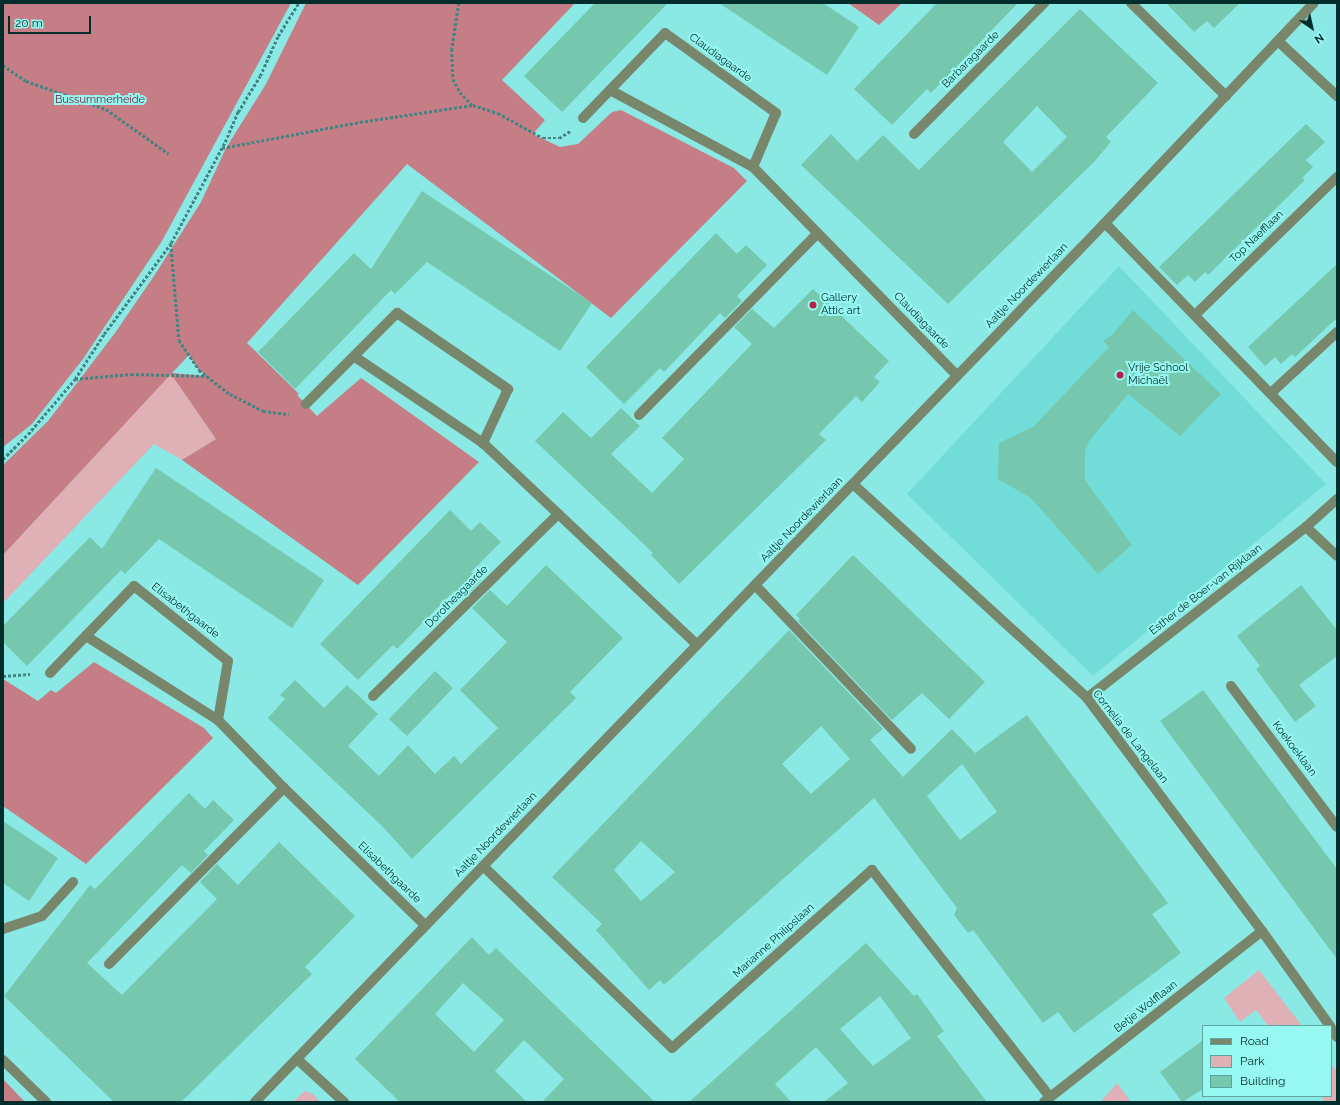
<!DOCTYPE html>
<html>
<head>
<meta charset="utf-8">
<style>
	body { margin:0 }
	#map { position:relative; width:1340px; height:1105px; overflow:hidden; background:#8ae9e4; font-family:Raleway,sans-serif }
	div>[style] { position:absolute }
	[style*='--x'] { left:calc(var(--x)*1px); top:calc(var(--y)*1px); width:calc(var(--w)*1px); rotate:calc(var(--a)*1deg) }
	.built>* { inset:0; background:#72ddd8 }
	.green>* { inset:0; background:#dfb0b5 }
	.forest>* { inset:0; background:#c57d86 }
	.building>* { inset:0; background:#75c8ae }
	.path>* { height:2.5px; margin-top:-1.25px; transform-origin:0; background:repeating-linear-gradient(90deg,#418582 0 3px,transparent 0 5px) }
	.minor>* { height:10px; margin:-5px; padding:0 5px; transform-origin:5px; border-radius:5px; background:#78866c }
	.dots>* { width:11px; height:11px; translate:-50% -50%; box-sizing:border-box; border:2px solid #97f7f1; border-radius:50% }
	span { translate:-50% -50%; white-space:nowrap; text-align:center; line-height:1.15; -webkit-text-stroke:4px #97f7f1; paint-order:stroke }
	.street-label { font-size:11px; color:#012d2c }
	.park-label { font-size:11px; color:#711a2f }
	.poi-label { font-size:11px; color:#012d2c }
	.left { translate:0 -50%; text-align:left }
	.frame { position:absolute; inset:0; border:4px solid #012d2c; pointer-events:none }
	.legend { position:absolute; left:1202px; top:1025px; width:130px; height:72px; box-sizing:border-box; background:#97f7f1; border:1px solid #5ba6a2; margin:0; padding:5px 7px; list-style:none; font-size:12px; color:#012d2c }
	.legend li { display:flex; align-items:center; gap:8px; height:20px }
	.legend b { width:20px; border:1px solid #5ba6a2 }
	.north { position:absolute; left:1292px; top:8px; width:40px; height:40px; -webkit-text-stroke:3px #97f7f1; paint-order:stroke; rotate:146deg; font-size:11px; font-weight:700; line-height:16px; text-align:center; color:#012d2c }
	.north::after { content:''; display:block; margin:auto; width:14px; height:18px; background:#012d2c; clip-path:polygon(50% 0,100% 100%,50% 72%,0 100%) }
	.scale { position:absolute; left:8px; top:16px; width:83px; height:18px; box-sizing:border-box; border:2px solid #012d2c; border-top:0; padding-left:5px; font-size:12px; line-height:14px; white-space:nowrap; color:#012d2c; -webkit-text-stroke:3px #97f7f1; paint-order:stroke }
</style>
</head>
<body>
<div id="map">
	<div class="built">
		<i style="clip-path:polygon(1119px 266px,1326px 484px,1093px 676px,907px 494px)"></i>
	</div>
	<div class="green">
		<i style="clip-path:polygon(171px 373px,216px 439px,182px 460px,154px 444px,3px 603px,3px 555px)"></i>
		<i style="clip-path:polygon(1259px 970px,1302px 1026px,1268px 1026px,1256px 1010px,1240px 1022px,1224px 998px)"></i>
		<i style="clip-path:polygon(1331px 1064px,1337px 1072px,1337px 1102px,1325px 1102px,1320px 1096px,1331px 1096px)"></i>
		<i style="clip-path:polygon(1117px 1083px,1131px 1102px,1100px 1102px,1102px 1100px)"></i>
		<i style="clip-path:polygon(305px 1091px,313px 1094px,320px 1102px,293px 1102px)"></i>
	</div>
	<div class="forest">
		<i style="clip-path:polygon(3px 3px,291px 3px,162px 241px,83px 359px,32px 424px,3px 447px)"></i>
		<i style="clip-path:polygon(evenodd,306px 3px,575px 3px,502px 80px,545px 120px,533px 134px,560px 147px,578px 144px,612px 112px,621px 110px,734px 168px,747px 181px,611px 318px,407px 164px,247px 343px,299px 394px,297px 395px,317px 416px,361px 378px,479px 462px,358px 585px,182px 460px,216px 439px,171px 374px,3px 555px,3px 465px,48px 421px,115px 333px,154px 276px,201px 202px,226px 148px,266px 84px,306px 3px,189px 355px,199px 370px,206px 376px,172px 373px,189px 355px)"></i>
		<i style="clip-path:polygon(848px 3px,902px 3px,879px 25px)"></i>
		<i style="clip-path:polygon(94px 662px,204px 728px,213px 738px,86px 864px,3px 806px,3px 679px,38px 701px,51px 690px,56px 693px)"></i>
		<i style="clip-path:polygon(3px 1079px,25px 1102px,3px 1102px)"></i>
	</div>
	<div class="building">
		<i style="clip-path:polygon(595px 3px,668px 3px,562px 112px,524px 76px)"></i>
		<i style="clip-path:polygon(719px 3px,823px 3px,859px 27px,827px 75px)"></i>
		<i style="clip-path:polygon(937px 3px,1018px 3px,931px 93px,927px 89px,892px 125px,854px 89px)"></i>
		<i style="clip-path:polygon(1166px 3px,1240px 3px,1214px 28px,1207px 21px,1194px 32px)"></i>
		<i style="clip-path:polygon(evenodd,1080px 9px,1158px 83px,1106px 137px,1111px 142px,1094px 162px,948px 304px,801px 165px,831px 134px,857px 161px,883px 135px,919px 170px,1080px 9px,1037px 106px,1067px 137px,1032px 172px,1003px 142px,1037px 106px)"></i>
		<i style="clip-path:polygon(1306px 124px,1325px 142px,1306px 160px,1313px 167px,1302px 178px,1305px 180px,1208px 275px,1205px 272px,1195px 282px,1188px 275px,1177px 285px,1159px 267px)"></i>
		<i style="clip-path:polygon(422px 191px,592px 303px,560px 351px,427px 262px,395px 294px,391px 290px,295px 389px,258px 352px,354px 253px,371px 269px)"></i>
		<i style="clip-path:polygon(716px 233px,737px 254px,746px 245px,767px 265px,737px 296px,742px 301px,725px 318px,720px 313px,664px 372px,660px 368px,624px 404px,586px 367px)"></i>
		<i style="clip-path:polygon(1337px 264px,1337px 318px,1295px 357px,1292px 354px,1281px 364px,1275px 357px,1265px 366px,1248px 347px)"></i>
		<i style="clip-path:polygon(813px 289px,889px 361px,874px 377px,880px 382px,862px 402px,856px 396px,819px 434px,826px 440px,679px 584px,651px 555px,653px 553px,535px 441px,563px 412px,591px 438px,621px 408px,640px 426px,611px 454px,652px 493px,684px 459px,662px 438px,752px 344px,734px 327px,752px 309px,774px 328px)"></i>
		<i style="clip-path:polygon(1133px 310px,1221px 394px,1180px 436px,1128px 394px,1090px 440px,1085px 450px,1085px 480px,1132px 545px,1098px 574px,1031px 498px,998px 479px,999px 443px,1034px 426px,1109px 347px,1103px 341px,1112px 335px)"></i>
		<i style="clip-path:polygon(156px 468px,324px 580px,292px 628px,159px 539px,125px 574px,121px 570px,27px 666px,3px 642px,3px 626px,90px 537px,102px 549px)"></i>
		<i style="clip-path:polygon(450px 510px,471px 531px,480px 522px,501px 542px,471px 572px,481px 581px,462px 599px,454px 591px,397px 649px,393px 645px,358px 680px,320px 644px)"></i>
		<i style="clip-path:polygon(853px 555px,985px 682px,949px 719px,922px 693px,892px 720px,798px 621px,800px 619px,796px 615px)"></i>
		<i style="clip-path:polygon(546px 565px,623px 638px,570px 692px,576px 698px,412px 859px,383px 827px,268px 718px,285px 699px,280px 695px,295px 680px,324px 708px,347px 685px,378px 714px,348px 746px,379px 776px,408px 745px,435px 774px,454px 756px,461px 764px,498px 728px,460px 690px,507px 642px,472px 608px,490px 590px,507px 606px)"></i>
		<i style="clip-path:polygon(1301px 585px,1337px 630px,1337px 656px,1299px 685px,1316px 706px,1295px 722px,1256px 669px,1260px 666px,1237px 636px)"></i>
		<i style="clip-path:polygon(evenodd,789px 630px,883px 729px,870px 740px,903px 777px,952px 729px,975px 753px,971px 756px,1027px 715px,1168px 903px,1152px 914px,1181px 953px,1074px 1033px,1058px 1012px,1043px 1023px,973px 930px,968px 933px,954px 915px,957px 908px,874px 798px,664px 985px,660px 980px,649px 990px,596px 930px,602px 924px,552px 877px,789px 630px,821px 726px,850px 759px,811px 794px,782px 764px,821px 726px,789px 630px,962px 764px,997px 812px,960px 840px,927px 796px,962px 764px,789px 630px,641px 841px,675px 872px,641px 901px,614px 870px,641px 841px)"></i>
		<i style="clip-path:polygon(435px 671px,453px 688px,407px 736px,389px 719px)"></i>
		<i style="clip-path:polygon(1203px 690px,1337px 869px,1337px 959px,1160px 721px)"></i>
		<i style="clip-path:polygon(189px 793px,205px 809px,213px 800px,234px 820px,204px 851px,208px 855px,191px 873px,182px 865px,87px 963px,122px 995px,217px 899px,200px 882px,217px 864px,238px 885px,279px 842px,355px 916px,305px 967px,312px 974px,181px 1102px,114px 1102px,4px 996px,90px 885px,95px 889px)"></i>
		<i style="clip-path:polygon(3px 821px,58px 858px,29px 901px,3px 883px)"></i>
		<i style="clip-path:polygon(evenodd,472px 937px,489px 955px,496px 948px,655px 1102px,542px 1102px,564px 1079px,524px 1040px,495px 1071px,527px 1102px,400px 1102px,355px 1059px,472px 937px,463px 983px,504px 1020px,474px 1052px,435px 1014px,463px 983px)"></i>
		<i style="clip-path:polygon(evenodd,866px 943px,914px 996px,917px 994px,944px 1031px,937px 1036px,987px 1102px,824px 1102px,848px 1083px,816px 1047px,775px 1084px,791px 1102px,689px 1102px,866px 943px,880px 996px,911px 1038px,873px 1066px,840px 1029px,880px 996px)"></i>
		<i style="clip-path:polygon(1203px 1040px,1203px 1089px,1182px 1102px,1160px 1072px)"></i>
	</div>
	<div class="path">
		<i style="--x:459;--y:3;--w:47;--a:98.7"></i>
		<i style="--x:452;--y:49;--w:30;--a:88"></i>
		<i style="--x:453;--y:79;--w:15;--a:62"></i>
		<i style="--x:460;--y:92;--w:18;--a:47"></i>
		<i style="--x:3;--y:65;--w:28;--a:35"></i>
		<i style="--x:26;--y:81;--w:85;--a:19.3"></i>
		<i style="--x:106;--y:109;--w:77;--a:35.5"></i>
		<i style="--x:222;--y:148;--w:140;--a:-10.7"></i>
		<i style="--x:360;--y:122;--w:114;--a:-8.6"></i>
		<i style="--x:473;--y:105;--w:26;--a:18"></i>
		<i style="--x:498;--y:113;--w:51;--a:29.1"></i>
		<i style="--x:543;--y:138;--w:16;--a:0"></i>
		<i style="--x:559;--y:138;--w:13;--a:-32"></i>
		<i style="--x:171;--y:244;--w:96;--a:85.2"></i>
		<i style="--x:179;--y:340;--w:36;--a:56"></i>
		<i style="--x:199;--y:370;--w:39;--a:38"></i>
		<i style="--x:230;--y:394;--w:37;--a:27"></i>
		<i style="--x:263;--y:411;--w:26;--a:7"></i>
		<i style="--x:75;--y:379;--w:56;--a:-5.1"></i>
		<i style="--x:131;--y:374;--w:76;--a:1.5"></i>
		<i style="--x:3;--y:459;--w:35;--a:-45"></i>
		<i style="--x:28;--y:434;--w:72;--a:-49.5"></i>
		<i style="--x:75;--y:379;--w:54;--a:-57.2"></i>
		<i style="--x:104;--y:334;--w:113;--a:-53.6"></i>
		<i style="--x:171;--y:243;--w:115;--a:-61.9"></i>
		<i style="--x:225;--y:142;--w:33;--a:-67"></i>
		<i style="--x:238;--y:112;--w:42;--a:-58.6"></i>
		<i style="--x:260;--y:76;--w:44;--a:-65.8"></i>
		<i style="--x:278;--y:36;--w:39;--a:-58"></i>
		<i style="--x:3;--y:676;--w:27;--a:-4"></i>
	</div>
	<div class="minor">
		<i style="--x:1131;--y:3;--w:133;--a:44.4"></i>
		<i style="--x:1278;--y:41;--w:81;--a:43"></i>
		<i style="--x:610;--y:90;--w:162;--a:28.3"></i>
		<i style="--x:753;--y:167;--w:291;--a:45.6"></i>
		<i style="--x:583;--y:118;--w:118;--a:-46"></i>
		<i style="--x:665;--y:33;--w:137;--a:35.8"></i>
		<i style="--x:776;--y:113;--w:59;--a:113.1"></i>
		<i style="--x:914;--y:134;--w:185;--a:-45.2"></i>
		<i style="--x:1105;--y:223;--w:333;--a:45.9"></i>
		<i style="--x:1195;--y:315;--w:198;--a:-44.2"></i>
		<i style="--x:355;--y:357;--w:154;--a:33.9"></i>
		<i style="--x:483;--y:443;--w:294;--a:43.3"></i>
		<i style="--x:1271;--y:393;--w:90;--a:-42.7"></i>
		<i style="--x:306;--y:404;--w:129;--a:-45"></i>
		<i style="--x:397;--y:313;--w:135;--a:34.4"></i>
		<i style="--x:508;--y:389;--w:60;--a:114.8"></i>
		<i style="--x:639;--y:415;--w:255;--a:-45.5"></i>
		<i style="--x:853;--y:484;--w:317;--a:42.4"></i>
		<i style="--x:1087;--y:698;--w:291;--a:53.1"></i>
		<i style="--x:1262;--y:931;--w:117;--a:54.4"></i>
		<i style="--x:1306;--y:527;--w:42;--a:43.1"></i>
		<i style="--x:755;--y:585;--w:226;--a:46.4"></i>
		<i style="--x:86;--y:636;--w:156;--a:32.5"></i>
		<i style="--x:218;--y:720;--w:95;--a:45.9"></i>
		<i style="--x:284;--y:788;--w:197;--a:44.2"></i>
		<i style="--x:50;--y:673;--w:121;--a:-46"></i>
		<i style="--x:134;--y:586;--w:120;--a:38.6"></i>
		<i style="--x:228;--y:661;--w:60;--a:99.6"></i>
		<i style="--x:1231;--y:686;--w:176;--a:53.1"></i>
		<i style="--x:373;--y:696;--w:260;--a:-44.5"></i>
		<i style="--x:1087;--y:698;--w:278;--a:-38"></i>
		<i style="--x:1306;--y:527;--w:42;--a:-42.1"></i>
		<i style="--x:483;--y:866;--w:262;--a:43.9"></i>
		<i style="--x:672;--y:1048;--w:268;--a:-41.7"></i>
		<i style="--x:872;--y:870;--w:288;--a:51.9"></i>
		<i style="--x:3;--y:929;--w:41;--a:-18.4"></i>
		<i style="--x:42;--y:916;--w:46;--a:-47.6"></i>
		<i style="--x:109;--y:964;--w:248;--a:-45.2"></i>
		<i style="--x:1331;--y:1028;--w:11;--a:56"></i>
		<i style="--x:297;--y:1059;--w:64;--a:42.5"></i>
		<i style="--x:3;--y:1060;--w:60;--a:44.3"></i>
		<i style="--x:255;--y:1102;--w:1223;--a:-45.96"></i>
		<i style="--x:1105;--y:223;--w:303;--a:-46.5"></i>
		<i style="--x:1044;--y:1102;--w:277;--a:-38.1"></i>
	</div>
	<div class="dots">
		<i style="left:813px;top:305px;background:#b3224a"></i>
		<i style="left:1120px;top:375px;background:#b3224a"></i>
	</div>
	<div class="street-label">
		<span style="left:720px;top:58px;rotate:36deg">Claudiagaarde</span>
		<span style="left:971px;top:60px;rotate:-45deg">Barbaragaarde</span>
		<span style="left:1257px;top:237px;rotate:-44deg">Top Naefflaan</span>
		<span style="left:1027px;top:286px;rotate:-46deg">Aaltje Noordewierlaan</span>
		<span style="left:921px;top:321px;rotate:46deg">Claudiagaarde</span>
		<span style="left:802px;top:520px;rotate:-46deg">Aaltje Noordewierlaan</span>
		<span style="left:1206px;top:590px;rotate:-38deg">Esther de Boer-van Rijklaan</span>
		<span style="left:457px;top:597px;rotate:-45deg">Dorotheagaarde</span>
		<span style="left:185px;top:611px;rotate:38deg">Elisabethgaarde</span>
		<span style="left:1130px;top:737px;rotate:52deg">Cornelia de Langelaan</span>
		<span style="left:1294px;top:749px;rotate:53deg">Koekoeklaan</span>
		<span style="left:496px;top:835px;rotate:-46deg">Aaltje Noordewierlaan</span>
		<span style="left:389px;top:873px;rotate:44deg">Elisabethgaarde</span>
		<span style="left:774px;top:941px;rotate:-42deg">Marianne Philipslaan</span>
		<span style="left:1146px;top:1007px;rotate:-38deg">Betje Wolfflaan</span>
	</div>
	<div class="park-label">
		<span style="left:100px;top:100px">Bussummerheide</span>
	</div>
	<div class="poi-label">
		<span class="left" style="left:821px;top:305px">Gallery<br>Attic art</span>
		<span class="left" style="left:1128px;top:375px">Vrije School<br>Michaël</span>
	</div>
	<div class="frame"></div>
	<ul class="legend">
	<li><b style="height:5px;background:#78866c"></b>Road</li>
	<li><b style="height:11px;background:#dfb0b5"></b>Park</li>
	<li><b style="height:11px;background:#75c8ae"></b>Building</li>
	</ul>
	<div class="north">N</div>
	<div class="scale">20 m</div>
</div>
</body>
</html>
